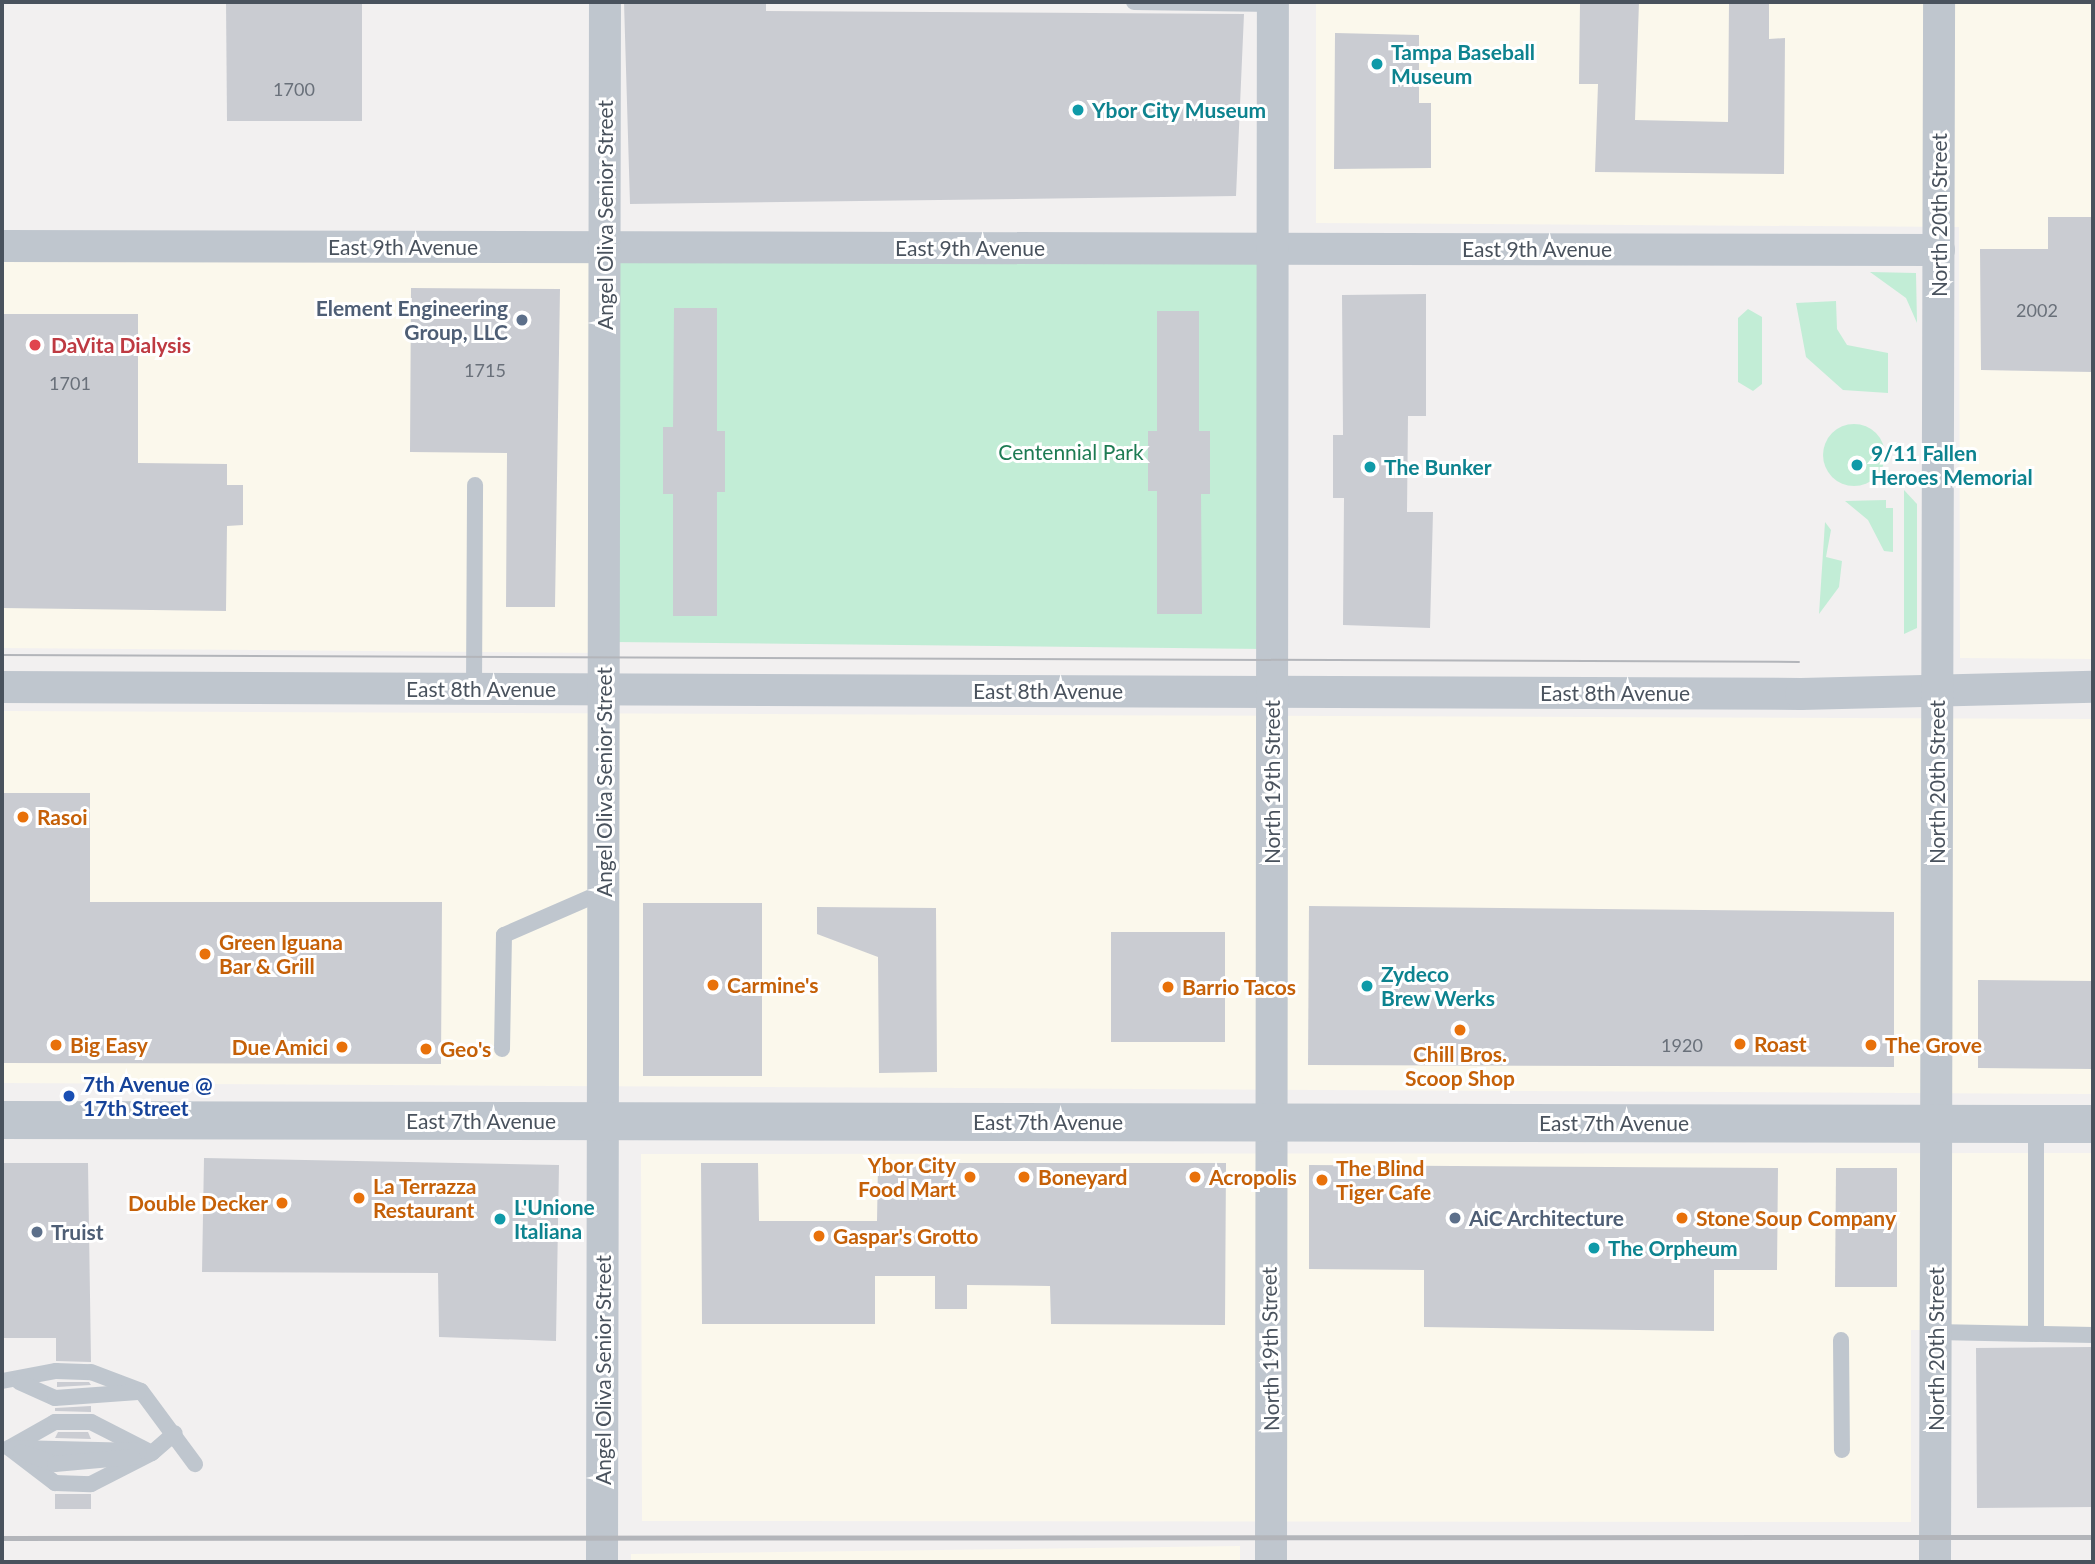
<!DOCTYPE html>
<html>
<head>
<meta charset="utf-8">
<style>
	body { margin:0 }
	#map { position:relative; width:2095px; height:1564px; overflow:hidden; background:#f2f0f0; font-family:Lato,sans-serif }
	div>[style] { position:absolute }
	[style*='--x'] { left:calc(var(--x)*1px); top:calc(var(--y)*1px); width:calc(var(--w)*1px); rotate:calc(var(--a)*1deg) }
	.commercial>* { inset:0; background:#fbf8ec }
	.green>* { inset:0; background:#c2edd6 }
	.round { border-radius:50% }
	.building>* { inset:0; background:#caccd2 }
	.service>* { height:16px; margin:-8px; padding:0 8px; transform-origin:8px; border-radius:8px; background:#bfc6ce }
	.minor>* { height:32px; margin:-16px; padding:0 16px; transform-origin:16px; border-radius:16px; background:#bfc6ce }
	.tertiary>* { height:38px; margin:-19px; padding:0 19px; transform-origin:19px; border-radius:19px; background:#bfc6ce }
	.tram>* { height:2px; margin:-1px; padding:0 1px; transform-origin:1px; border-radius:1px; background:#b3b5ba }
	.rail>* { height:5px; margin:-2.5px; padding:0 2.5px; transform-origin:2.5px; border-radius:2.5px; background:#b3b5ba }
	.dots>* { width:19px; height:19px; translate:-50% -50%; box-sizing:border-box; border:4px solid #fff; border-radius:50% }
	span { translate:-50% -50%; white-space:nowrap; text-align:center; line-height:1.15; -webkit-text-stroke:6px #fff; paint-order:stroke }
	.number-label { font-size:18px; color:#69707a }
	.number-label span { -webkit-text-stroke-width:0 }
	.culture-label { font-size:21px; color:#0d838f; font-weight:700 }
	.left { translate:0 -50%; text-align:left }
	.street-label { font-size:21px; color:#49525d }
	.service-label { font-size:21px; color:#4e5e75; font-weight:700 }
	.right { translate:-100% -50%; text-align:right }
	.health-label { font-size:21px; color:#be3a42; font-weight:700 }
	.park-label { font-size:21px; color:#1d7b53 }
	.food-label { font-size:21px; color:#c56008; font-weight:700 }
	.transit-label { font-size:21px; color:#164399; font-weight:700 }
	.frame { position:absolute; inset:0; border:4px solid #49525d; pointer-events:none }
</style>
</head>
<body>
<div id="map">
	<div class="commercial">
		<i style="clip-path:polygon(1316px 2px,2093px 2px,2093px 659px,1960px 658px,1959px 227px,1316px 223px)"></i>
		<i style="clip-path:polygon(604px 251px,602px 653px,2px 648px,2px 252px)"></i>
		<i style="clip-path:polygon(2px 711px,2093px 719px,2093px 1094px,2px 1083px)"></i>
		<i style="clip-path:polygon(2093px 1153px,2093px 1330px,1911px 1330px,1911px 1522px,642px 1521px,641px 1154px)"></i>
		<i style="clip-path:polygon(1240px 1546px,1240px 1562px,631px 1562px,631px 1554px)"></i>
	</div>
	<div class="green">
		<i style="clip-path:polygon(1268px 257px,1263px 649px,615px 642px,614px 259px)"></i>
		<i style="clip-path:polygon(1870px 272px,1916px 273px,1917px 323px,1906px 298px)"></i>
		<i style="clip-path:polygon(1836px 301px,1837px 329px,1847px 345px,1888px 353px,1888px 393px,1843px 390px,1806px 357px,1796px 303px)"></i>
		<i style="clip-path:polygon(1748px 309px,1762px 317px,1762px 384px,1753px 391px,1738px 382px,1738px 318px)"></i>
		<i class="round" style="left:1823px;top:424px;width:62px;height:62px"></i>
		<i style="clip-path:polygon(1904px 490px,1917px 504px,1917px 628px,1904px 634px)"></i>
		<i style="clip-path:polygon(1886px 500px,1886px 508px,1893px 508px,1893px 552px,1884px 551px,1868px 520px,1845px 501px)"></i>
		<i style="clip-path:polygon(1825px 522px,1831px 530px,1826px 557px,1842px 561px,1839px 587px,1819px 614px)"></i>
	</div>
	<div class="building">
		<i style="clip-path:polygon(226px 2px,362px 2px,362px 121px,227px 121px)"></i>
		<i style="clip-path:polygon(624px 2px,766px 2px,766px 11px,1244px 14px,1236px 196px,630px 204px)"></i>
		<i style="clip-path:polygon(1580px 2px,1639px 2px,1635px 120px,1728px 122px,1729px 2px,1769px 2px,1769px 39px,1785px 38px,1784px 174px,1595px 172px,1598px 84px,1579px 84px)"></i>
		<i style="clip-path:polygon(1335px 33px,1419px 35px,1419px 103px,1431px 103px,1431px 168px,1334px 169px)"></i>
		<i style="clip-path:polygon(2048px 217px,2093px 217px,2093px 372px,1981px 370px,1980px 249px,2048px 249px)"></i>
		<i style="clip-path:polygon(411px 288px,560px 289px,555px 607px,506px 607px,507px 453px,410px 452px)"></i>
		<i style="clip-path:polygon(1426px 294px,1426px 416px,1408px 416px,1407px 512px,1433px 512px,1430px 628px,1343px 625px,1344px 498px,1333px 498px,1333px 435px,1343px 435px,1342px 295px)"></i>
		<i style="clip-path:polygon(674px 308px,717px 308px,717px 431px,725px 431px,725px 492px,717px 492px,717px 616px,673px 616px,673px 494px,663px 494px,663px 427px,673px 427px)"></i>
		<i style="clip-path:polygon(1157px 311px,1199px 311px,1199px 431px,1210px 431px,1210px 494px,1201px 494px,1202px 614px,1157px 614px,1157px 491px,1148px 491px,1148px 431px,1157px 431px)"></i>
		<i style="clip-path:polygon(2px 314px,138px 314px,138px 463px,227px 464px,227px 485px,243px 485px,243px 525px,227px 526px,226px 611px,2px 608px)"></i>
		<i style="clip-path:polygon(2px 793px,90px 793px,90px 902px,442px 902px,441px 1064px,2px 1063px)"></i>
		<i style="clip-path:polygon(643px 903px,762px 903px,762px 1076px,643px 1076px)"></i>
		<i style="clip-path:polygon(1309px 906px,1894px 912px,1894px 1067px,1308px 1065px)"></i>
		<i style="clip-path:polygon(817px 907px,936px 908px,937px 1072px,879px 1073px,878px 957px,817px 934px)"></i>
		<i style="clip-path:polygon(1111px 932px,1225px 932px,1225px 1042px,1111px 1042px)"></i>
		<i style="clip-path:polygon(1978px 980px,2093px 981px,2093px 1069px,1978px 1068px)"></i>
		<i style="clip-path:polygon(204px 1158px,559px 1165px,556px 1341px,439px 1337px,438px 1273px,202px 1272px)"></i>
		<i style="clip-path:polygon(2px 1163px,88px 1163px,91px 1362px,56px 1361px,56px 1338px,2px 1338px)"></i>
		<i style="clip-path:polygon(701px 1163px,758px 1163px,759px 1221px,877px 1221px,878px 1163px,1226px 1163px,1225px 1325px,1051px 1324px,1050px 1286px,967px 1285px,967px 1309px,935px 1309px,935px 1276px,875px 1276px,875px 1324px,702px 1324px)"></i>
		<i style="clip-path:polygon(1309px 1165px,1778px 1168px,1777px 1270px,1714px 1270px,1714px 1331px,1424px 1327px,1424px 1270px,1309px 1269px)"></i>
		<i style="clip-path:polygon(1836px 1168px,1897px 1168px,1897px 1287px,1835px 1287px)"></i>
		<i style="clip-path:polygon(2093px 1347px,2093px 1507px,1977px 1508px,1976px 1348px)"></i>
		<i style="clip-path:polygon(57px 1382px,89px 1382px,91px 1385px,57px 1387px)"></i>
		<i style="clip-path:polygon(91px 1406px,91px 1412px,55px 1411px,55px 1408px)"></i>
		<i style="clip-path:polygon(58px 1432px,88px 1432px,91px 1439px,55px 1438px)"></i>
		<i style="clip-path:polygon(55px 1494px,91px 1494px,91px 1509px,55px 1509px)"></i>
	</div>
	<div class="service">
		<i style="--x:1134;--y:2;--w:139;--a:0.8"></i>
		<i style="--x:474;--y:689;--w:204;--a:-89.7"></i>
		<i style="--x:502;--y:1049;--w:114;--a:-89"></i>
		<i style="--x:504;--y:935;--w:108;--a:-23.5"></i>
		<i style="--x:1936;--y:1332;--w:157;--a:1.1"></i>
		<i style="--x:2036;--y:1334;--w:210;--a:-90"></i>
		<i style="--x:1841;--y:1340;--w:110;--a:89.5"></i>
		<i style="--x:2;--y:1381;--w:55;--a:-10.5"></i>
		<i style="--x:56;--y:1371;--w:35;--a:2"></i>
		<i style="--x:91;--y:1372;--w:53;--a:20.8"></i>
		<i style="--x:141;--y:1391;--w:91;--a:53.5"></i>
		<i style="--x:19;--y:1382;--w:39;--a:24"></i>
		<i style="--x:55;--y:1398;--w:83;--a:-4.1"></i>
		<i style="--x:9;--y:1448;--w:58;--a:37.3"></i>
		<i style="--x:55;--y:1483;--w:36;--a:2"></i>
		<i style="--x:91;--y:1484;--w:68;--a:-26.9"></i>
		<i style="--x:152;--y:1453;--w:30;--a:-41"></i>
		<i style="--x:9;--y:1448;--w:53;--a:-29.5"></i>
		<i style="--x:55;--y:1422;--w:36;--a:0"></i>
		<i style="--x:91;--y:1422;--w:68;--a:26.9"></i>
		<i style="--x:15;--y:1448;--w:124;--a:1.4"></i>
		<i style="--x:21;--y:1452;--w:36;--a:19"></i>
		<i style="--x:55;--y:1464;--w:78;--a:-5.1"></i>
	</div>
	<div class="minor">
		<i style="--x:2;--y:246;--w:1937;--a:0.12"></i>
		<i style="--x:2;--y:687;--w:1799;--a:0.22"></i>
		<i style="--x:1801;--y:694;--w:292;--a:-1.4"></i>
		<i style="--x:602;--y:1562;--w:1560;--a:-89.89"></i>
		<i style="--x:1271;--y:1562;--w:1560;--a:-89.93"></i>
		<i style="--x:1935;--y:1562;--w:1560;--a:-89.85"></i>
	</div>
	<div class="tertiary">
		<i style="--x:2;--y:1120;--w:2091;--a:0.11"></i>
	</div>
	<div class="tram">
		<i style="--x:2;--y:655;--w:1797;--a:0.22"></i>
	</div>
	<div class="rail">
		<i style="--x:2;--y:1538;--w:2091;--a:-0.03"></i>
	</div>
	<div class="dots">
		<i style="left:1377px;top:64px;background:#0f9aa8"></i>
		<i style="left:1078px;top:110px;background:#0f9aa8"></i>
		<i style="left:522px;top:320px;background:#5c6f8a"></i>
		<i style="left:35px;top:345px;background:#e0444e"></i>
		<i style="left:1857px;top:465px;background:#0f9aa8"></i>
		<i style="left:1370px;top:467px;background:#0f9aa8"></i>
		<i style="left:23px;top:817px;background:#e8710a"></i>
		<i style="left:205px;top:954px;background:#e8710a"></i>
		<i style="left:713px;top:985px;background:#e8710a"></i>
		<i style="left:1367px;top:986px;background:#0f9aa8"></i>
		<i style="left:1168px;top:987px;background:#e8710a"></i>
		<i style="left:1460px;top:1030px;background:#e8710a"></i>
		<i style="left:1740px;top:1044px;background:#e8710a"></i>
		<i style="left:56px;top:1045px;background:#e8710a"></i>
		<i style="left:1871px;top:1045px;background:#e8710a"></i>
		<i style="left:342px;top:1047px;background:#e8710a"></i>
		<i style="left:426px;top:1049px;background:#e8710a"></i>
		<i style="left:69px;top:1096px;background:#1a4fb4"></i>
		<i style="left:970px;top:1177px;background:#e8710a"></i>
		<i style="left:1024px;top:1177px;background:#e8710a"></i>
		<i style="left:1195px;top:1177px;background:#e8710a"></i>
		<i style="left:1322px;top:1180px;background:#e8710a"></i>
		<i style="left:359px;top:1198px;background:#e8710a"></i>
		<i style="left:282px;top:1203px;background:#e8710a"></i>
		<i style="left:1455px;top:1218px;background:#5c6f8a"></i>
		<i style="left:1682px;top:1218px;background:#e8710a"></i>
		<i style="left:500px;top:1219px;background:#0f9aa8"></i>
		<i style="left:37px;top:1232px;background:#5c6f8a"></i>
		<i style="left:819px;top:1236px;background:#e8710a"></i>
		<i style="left:1594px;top:1248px;background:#0f9aa8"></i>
	</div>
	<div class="number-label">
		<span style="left:294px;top:89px">1700</span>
		<span style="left:2037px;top:310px">2002</span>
		<span style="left:485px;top:370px">1715</span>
		<span style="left:70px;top:383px">1701</span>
		<span style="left:1682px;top:1045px">1920</span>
	</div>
	<div class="culture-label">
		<span class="left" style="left:1391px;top:64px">Tampa Baseball<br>Museum</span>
		<span class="left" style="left:1092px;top:110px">Ybor City Museum</span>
		<span class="left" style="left:1871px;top:465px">9/11 Fallen<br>Heroes Memorial</span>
		<span class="left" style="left:1384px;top:467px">The Bunker</span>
		<span class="left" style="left:1381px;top:986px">Zydeco<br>Brew Werks</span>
		<span class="left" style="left:514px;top:1219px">L'Unione<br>Italiana</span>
		<span class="left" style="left:1608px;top:1248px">The Orpheum</span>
	</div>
	<div class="street-label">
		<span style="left:605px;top:215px;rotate:-90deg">Angel Oliva Senior Street</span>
		<span style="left:1939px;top:215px;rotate:-90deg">North 20th Street</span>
		<span style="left:403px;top:247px">East 9th Avenue</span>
		<span style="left:970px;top:248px">East 9th Avenue</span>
		<span style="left:1537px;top:249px">East 9th Avenue</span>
		<span style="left:481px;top:689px">East 8th Avenue</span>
		<span style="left:1048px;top:691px">East 8th Avenue</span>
		<span style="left:1615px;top:693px">East 8th Avenue</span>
		<span style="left:604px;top:782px;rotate:-90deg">Angel Oliva Senior Street</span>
		<span style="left:1272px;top:782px;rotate:-90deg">North 19th Street</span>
		<span style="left:1937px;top:782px;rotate:-90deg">North 20th Street</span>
		<span style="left:481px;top:1121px">East 7th Avenue</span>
		<span style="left:1048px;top:1122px">East 7th Avenue</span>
		<span style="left:1614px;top:1123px">East 7th Avenue</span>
		<span style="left:1270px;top:1349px;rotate:-91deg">North 19th Street</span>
		<span style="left:1936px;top:1349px;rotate:-90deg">North 20th Street</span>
		<span style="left:603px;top:1370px;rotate:-90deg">Angel Oliva Senior Street</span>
	</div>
	<div class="service-label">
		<span class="right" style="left:508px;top:320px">Element Engineering<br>Group, LLC</span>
		<span class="left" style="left:1469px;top:1218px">AiC Architecture</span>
		<span class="left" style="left:51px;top:1232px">Truist</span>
	</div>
	<div class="health-label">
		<span class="left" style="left:51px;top:345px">DaVita Dialysis</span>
	</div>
	<div class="park-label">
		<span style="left:1071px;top:452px">Centennial Park</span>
	</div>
	<div class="food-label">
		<span class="left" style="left:37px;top:817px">Rasoi</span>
		<span class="left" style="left:219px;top:954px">Green Iguana<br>Bar &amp; Grill</span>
		<span class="left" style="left:727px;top:985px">Carmine's</span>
		<span class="left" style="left:1182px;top:987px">Barrio Tacos</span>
		<span class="left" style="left:1754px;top:1044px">Roast</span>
		<span class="left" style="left:70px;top:1045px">Big Easy</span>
		<span class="left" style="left:1885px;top:1045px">The Grove</span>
		<span class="right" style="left:328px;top:1047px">Due Amici</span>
		<span class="left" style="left:440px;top:1049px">Geo's</span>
		<span style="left:1460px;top:1066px">Chill Bros.<br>Scoop Shop</span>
		<span class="right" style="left:956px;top:1177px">Ybor City<br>Food Mart</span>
		<span class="left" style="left:1336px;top:1180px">The Blind<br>Tiger Cafe</span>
		<span class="left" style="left:1038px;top:1177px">Boneyard</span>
		<span class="left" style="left:1209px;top:1177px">Acropolis</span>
		<span class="left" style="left:373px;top:1198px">La Terrazza<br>Restaurant</span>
		<span class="right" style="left:268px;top:1203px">Double Decker</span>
		<span class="left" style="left:1696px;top:1218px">Stone Soup Company</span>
		<span class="left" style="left:833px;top:1236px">Gaspar's Grotto</span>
	</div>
	<div class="transit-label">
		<span class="left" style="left:83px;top:1096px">7th Avenue @<br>17th Street</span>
	</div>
	<div class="frame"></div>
</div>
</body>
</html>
